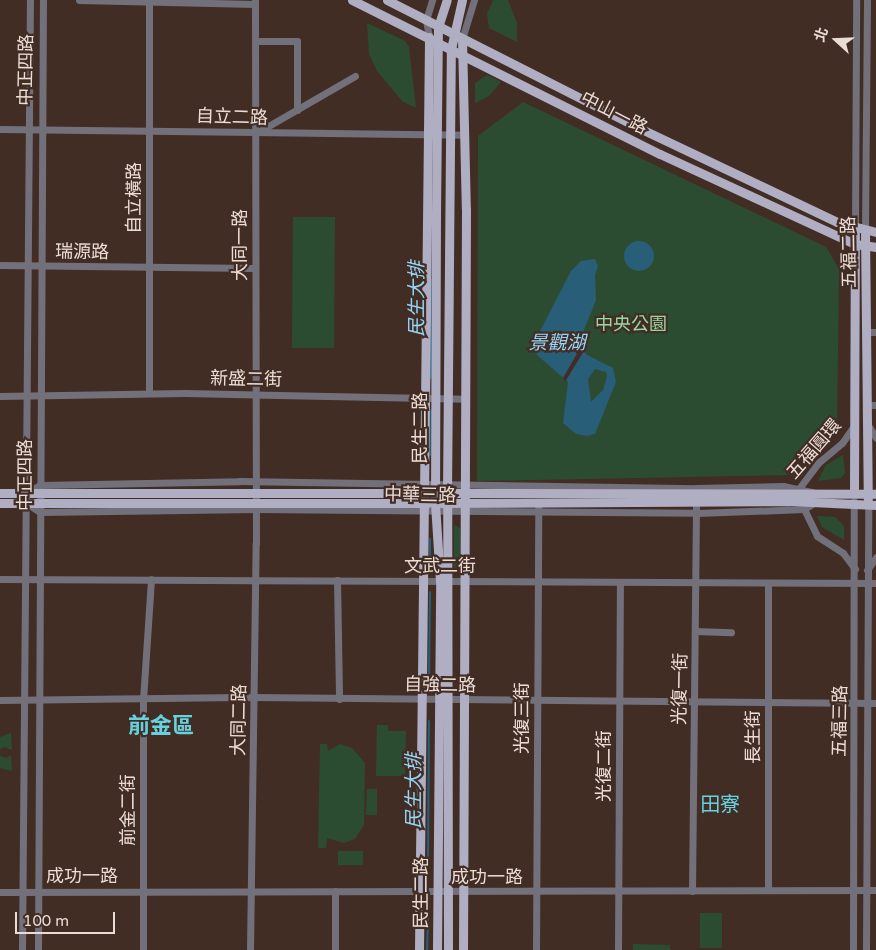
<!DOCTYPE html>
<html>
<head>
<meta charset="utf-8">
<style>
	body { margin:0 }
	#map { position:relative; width:876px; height:950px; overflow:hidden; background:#422d24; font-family:"Varela Round","Noto Sans TC",sans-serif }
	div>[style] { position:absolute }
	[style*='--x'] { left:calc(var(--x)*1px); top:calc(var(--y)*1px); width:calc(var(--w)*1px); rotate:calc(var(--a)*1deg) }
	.green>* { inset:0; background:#2c4c32 }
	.water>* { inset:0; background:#285e78 }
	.round { border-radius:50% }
	.pier>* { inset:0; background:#422d24 }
	.stream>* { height:2px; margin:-1px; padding:0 1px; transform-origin:1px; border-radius:1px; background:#285e78 }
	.minor>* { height:7px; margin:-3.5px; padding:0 3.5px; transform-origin:3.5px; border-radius:3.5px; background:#72717b }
	.major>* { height:9px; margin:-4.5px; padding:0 4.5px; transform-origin:4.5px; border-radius:4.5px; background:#afaec3 }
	span { translate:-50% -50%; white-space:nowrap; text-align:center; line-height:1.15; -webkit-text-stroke:4.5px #422d24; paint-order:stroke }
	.street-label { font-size:18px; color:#ebddd6 }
	.park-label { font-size:18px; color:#96d8a2 }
	.water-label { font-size:19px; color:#95d5f7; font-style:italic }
	.quarter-label { font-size:20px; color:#67d1df }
	.district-label { font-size:22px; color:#67d1df; font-weight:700 }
	.north { position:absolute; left:811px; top:15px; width:50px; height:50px; -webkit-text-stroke:4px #422d24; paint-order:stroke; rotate:290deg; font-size:14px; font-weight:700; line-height:20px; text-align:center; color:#ebddd6 }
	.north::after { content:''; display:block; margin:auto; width:18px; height:22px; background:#ebddd6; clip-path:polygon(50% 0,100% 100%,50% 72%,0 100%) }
	.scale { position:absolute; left:15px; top:912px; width:100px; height:22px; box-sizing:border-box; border:2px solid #ebddd6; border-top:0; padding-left:6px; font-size:15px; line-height:18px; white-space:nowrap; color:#ebddd6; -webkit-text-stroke:4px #422d24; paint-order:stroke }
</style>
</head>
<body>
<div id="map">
	<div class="green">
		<i style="clip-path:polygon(493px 0,508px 0,517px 23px,517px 42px,489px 28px,487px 14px)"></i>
		<i style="clip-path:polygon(367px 23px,405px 41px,409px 47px,416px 108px,402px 101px,377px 71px,369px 54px)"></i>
		<i style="clip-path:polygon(487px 75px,501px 82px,489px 96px,475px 103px,475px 83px)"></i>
		<i style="clip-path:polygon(523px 102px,826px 247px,839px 269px,837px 429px,811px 442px,787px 475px,477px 481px,478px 136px)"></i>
		<i style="clip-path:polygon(293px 217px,335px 217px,334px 348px,292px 348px)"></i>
		<i style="clip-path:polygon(843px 455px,845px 473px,841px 478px,818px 481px,826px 465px)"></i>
		<i style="clip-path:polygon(817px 516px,835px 517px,844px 526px,844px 540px,822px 527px)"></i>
		<i style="clip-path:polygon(454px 525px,460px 528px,460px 570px,454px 571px)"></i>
		<i style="clip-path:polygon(377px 725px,388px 725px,388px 731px,406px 731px,405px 776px,376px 776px)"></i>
		<i style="clip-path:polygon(11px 733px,12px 750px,4px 747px,0 749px,0 737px)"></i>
		<i style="clip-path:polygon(320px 744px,327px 744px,328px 751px,340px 744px,352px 748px,365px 763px,364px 825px,355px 839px,344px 843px,327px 838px,326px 848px,318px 848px)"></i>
		<i style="clip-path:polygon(11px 755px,12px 771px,0 768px,0 756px,6px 758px)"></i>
		<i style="clip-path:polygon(367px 789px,377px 789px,377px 815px,366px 815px)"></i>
		<i style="clip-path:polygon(338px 851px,363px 851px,363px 865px,338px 865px)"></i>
		<i style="clip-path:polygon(700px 913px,722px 913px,722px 948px,700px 948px)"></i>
		<i style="clip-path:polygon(633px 944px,670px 945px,670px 950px,633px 950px)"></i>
	</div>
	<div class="water">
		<i class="round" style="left:624px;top:241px;width:30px;height:30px"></i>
		<i style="clip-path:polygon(evenodd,595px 259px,598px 266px,595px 275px,596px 300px,578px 345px,587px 355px,613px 368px,616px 382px,595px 434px,587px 436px,576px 434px,563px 423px,568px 382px,537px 355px,535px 347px,536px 339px,571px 271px,581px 261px,595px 259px,595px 369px,606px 372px,607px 376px,603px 390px,591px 402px,588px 379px,595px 369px)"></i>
	</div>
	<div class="pier">
		<i style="clip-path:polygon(582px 345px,585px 349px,565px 382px,563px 378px)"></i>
	</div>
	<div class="stream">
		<i style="--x:431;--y:378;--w:98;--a:-90"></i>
		<i style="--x:430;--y:455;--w:45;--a:-88.7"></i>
		<i style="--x:430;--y:568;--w:29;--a:-90"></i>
		<i style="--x:429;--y:677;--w:85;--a:-89.3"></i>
		<i style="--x:428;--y:862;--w:141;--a:-89.6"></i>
		<i style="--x:427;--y:950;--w:36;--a:-88"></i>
	</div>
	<div class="minor">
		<i style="--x:79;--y:0;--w:176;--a:1.3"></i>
		<i style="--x:429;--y:37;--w:17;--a:-100"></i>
		<i style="--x:426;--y:20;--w:21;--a:-73"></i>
		<i style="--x:462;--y:39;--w:41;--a:-72.9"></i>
		<i style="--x:256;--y:41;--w:41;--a:0"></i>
		<i style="--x:297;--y:41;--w:69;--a:90"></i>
		<i style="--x:0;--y:129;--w:464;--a:0.7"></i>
		<i style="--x:258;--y:132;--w:112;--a:-30"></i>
		<i style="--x:855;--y:228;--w:228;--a:-89.7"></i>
		<i style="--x:865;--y:231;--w:231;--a:-89.5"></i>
		<i style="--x:0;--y:265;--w:254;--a:0.7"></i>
		<i style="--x:867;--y:332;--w:9;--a:0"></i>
		<i style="--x:149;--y:393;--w:393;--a:-90"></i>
		<i style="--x:0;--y:396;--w:185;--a:-0.9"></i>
		<i style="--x:185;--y:393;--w:279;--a:1.2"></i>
		<i style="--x:868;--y:405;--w:8;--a:0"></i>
		<i style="--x:868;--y:425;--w:15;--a:58"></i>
		<i style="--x:797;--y:491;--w:35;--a:-53"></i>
		<i style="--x:818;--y:463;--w:31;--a:-40"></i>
		<i style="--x:842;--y:443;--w:21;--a:-55"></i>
		<i style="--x:26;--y:493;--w:16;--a:-30"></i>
		<i style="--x:40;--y:485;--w:200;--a:-1.1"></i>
		<i style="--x:240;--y:481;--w:456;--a:0.9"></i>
		<i style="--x:696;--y:488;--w:87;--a:-1.3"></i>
		<i style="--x:783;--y:486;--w:30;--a:12"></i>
		<i style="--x:26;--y:503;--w:17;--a:33"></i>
		<i style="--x:40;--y:512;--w:216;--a:-0.8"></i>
		<i style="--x:256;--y:509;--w:441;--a:0.5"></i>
		<i style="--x:697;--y:513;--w:107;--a:-2.1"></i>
		<i style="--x:804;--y:509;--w:12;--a:-31"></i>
		<i style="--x:804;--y:509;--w:30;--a:64"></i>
		<i style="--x:817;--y:536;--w:31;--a:33"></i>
		<i style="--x:843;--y:553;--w:20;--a:53"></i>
		<i style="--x:867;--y:570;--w:16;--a:-55"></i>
		<i style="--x:0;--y:579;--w:876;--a:0.26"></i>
		<i style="--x:337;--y:580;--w:119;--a:89"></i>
		<i style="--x:695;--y:631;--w:36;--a:2"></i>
		<i style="--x:0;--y:700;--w:241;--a:-0.7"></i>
		<i style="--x:241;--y:697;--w:635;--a:0.54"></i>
		<i style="--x:768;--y:890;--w:307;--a:-90"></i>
		<i style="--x:335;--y:891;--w:59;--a:90"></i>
		<i style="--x:692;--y:891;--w:395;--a:-89.4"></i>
		<i style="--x:0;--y:892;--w:876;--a:-0.13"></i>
		<i style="--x:22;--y:950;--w:950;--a:-89.52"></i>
		<i style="--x:38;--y:950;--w:950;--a:-89.7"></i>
		<i style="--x:143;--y:950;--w:250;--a:-90"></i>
		<i style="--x:143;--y:700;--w:121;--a:-86.2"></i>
		<i style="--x:250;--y:950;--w:407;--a:-89.2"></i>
		<i style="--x:256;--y:543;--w:543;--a:-90.11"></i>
		<i style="--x:536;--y:950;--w:443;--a:-89.7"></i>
		<i style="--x:618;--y:950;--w:368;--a:-89.7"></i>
		<i style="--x:853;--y:950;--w:449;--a:-89.9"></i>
		<i style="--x:866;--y:950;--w:446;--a:-89.7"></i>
	</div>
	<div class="major">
		<i style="--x:352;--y:0;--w:344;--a:26.6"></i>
		<i style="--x:660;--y:154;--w:215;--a:24.8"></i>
		<i style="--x:855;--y:244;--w:21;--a:8"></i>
		<i style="--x:387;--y:0;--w:278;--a:26.9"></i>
		<i style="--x:635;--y:126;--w:224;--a:25.4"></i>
		<i style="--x:837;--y:222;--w:40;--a:14.4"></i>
		<i style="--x:462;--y:39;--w:170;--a:88.7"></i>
		<i style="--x:466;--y:209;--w:741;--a:90.23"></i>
		<i style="--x:865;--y:231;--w:268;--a:89.4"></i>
		<i style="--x:0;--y:493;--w:427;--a:0"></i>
		<i style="--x:443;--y:493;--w:433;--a:0.1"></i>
		<i style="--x:854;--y:493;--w:265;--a:-89.8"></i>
		<i style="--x:0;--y:503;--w:428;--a:0"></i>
		<i style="--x:441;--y:503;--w:349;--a:-0.3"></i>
		<i style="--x:790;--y:501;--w:86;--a:2.7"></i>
		<i style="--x:419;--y:950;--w:913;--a:-89.37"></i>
		<i style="--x:437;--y:950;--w:369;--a:-89.5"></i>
		<i style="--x:440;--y:581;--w:78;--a:-93.7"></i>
		<i style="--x:435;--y:503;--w:289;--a:-89.8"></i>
		<i style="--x:436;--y:214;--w:187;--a:-89.4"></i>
		<i style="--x:438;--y:27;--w:28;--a:-72"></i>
		<i style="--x:448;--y:950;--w:457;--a:-90.1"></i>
		<i style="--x:447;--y:493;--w:444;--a:-89.5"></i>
		<i style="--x:451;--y:49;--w:50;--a:-77.3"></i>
	</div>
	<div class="street-label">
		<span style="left:26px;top:70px;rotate:-89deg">中正四路</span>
		<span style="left:614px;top:113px;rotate:27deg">中山一路</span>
		<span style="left:232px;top:117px;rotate:2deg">自立二路</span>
		<span style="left:134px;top:198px;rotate:-90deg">自立橫路</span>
		<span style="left:240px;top:245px;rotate:-90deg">大同一路</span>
		<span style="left:82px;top:252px;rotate:1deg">瑞源路</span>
		<span style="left:849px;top:252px;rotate:-91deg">五福二路</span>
		<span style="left:246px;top:379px;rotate:1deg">新盛二街</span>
		<span style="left:420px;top:428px;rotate:-90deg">民生二路</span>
		<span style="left:814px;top:449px;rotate:-49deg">五福圓環</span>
		<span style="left:25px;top:475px;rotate:-90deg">中正四路</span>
		<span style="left:420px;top:495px;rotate:1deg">中華三路</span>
		<span style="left:440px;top:566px">文武二街</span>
		<span style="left:440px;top:685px;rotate:1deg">自強二路</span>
		<span style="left:680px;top:689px;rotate:-89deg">光復一街</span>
		<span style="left:522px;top:718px;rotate:-90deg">光復三街</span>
		<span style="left:239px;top:720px;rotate:-89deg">大同二路</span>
		<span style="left:840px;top:721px;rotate:-89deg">五福三路</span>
		<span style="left:753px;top:737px;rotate:-90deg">長生街</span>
		<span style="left:604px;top:766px;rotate:-90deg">光復二街</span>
		<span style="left:128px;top:810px;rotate:-90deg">前金二街</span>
		<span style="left:82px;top:876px">成功一路</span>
		<span style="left:487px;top:877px">成功一路</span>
		<span style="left:421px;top:893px;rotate:-90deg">民生二路</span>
	</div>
	<div class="park-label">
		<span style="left:631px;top:324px">中央公園</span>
	</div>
	<div class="water-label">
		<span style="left:418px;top:299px;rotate:-90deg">民生大排</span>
		<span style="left:557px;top:344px">景觀湖</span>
		<span style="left:415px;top:791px;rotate:-90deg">民生大排</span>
	</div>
	<div class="quarter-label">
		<span style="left:720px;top:805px">田寮</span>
	</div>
	<div class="district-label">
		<span style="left:161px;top:727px">前金區</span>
	</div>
	<div class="north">北</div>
	<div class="scale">100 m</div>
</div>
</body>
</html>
